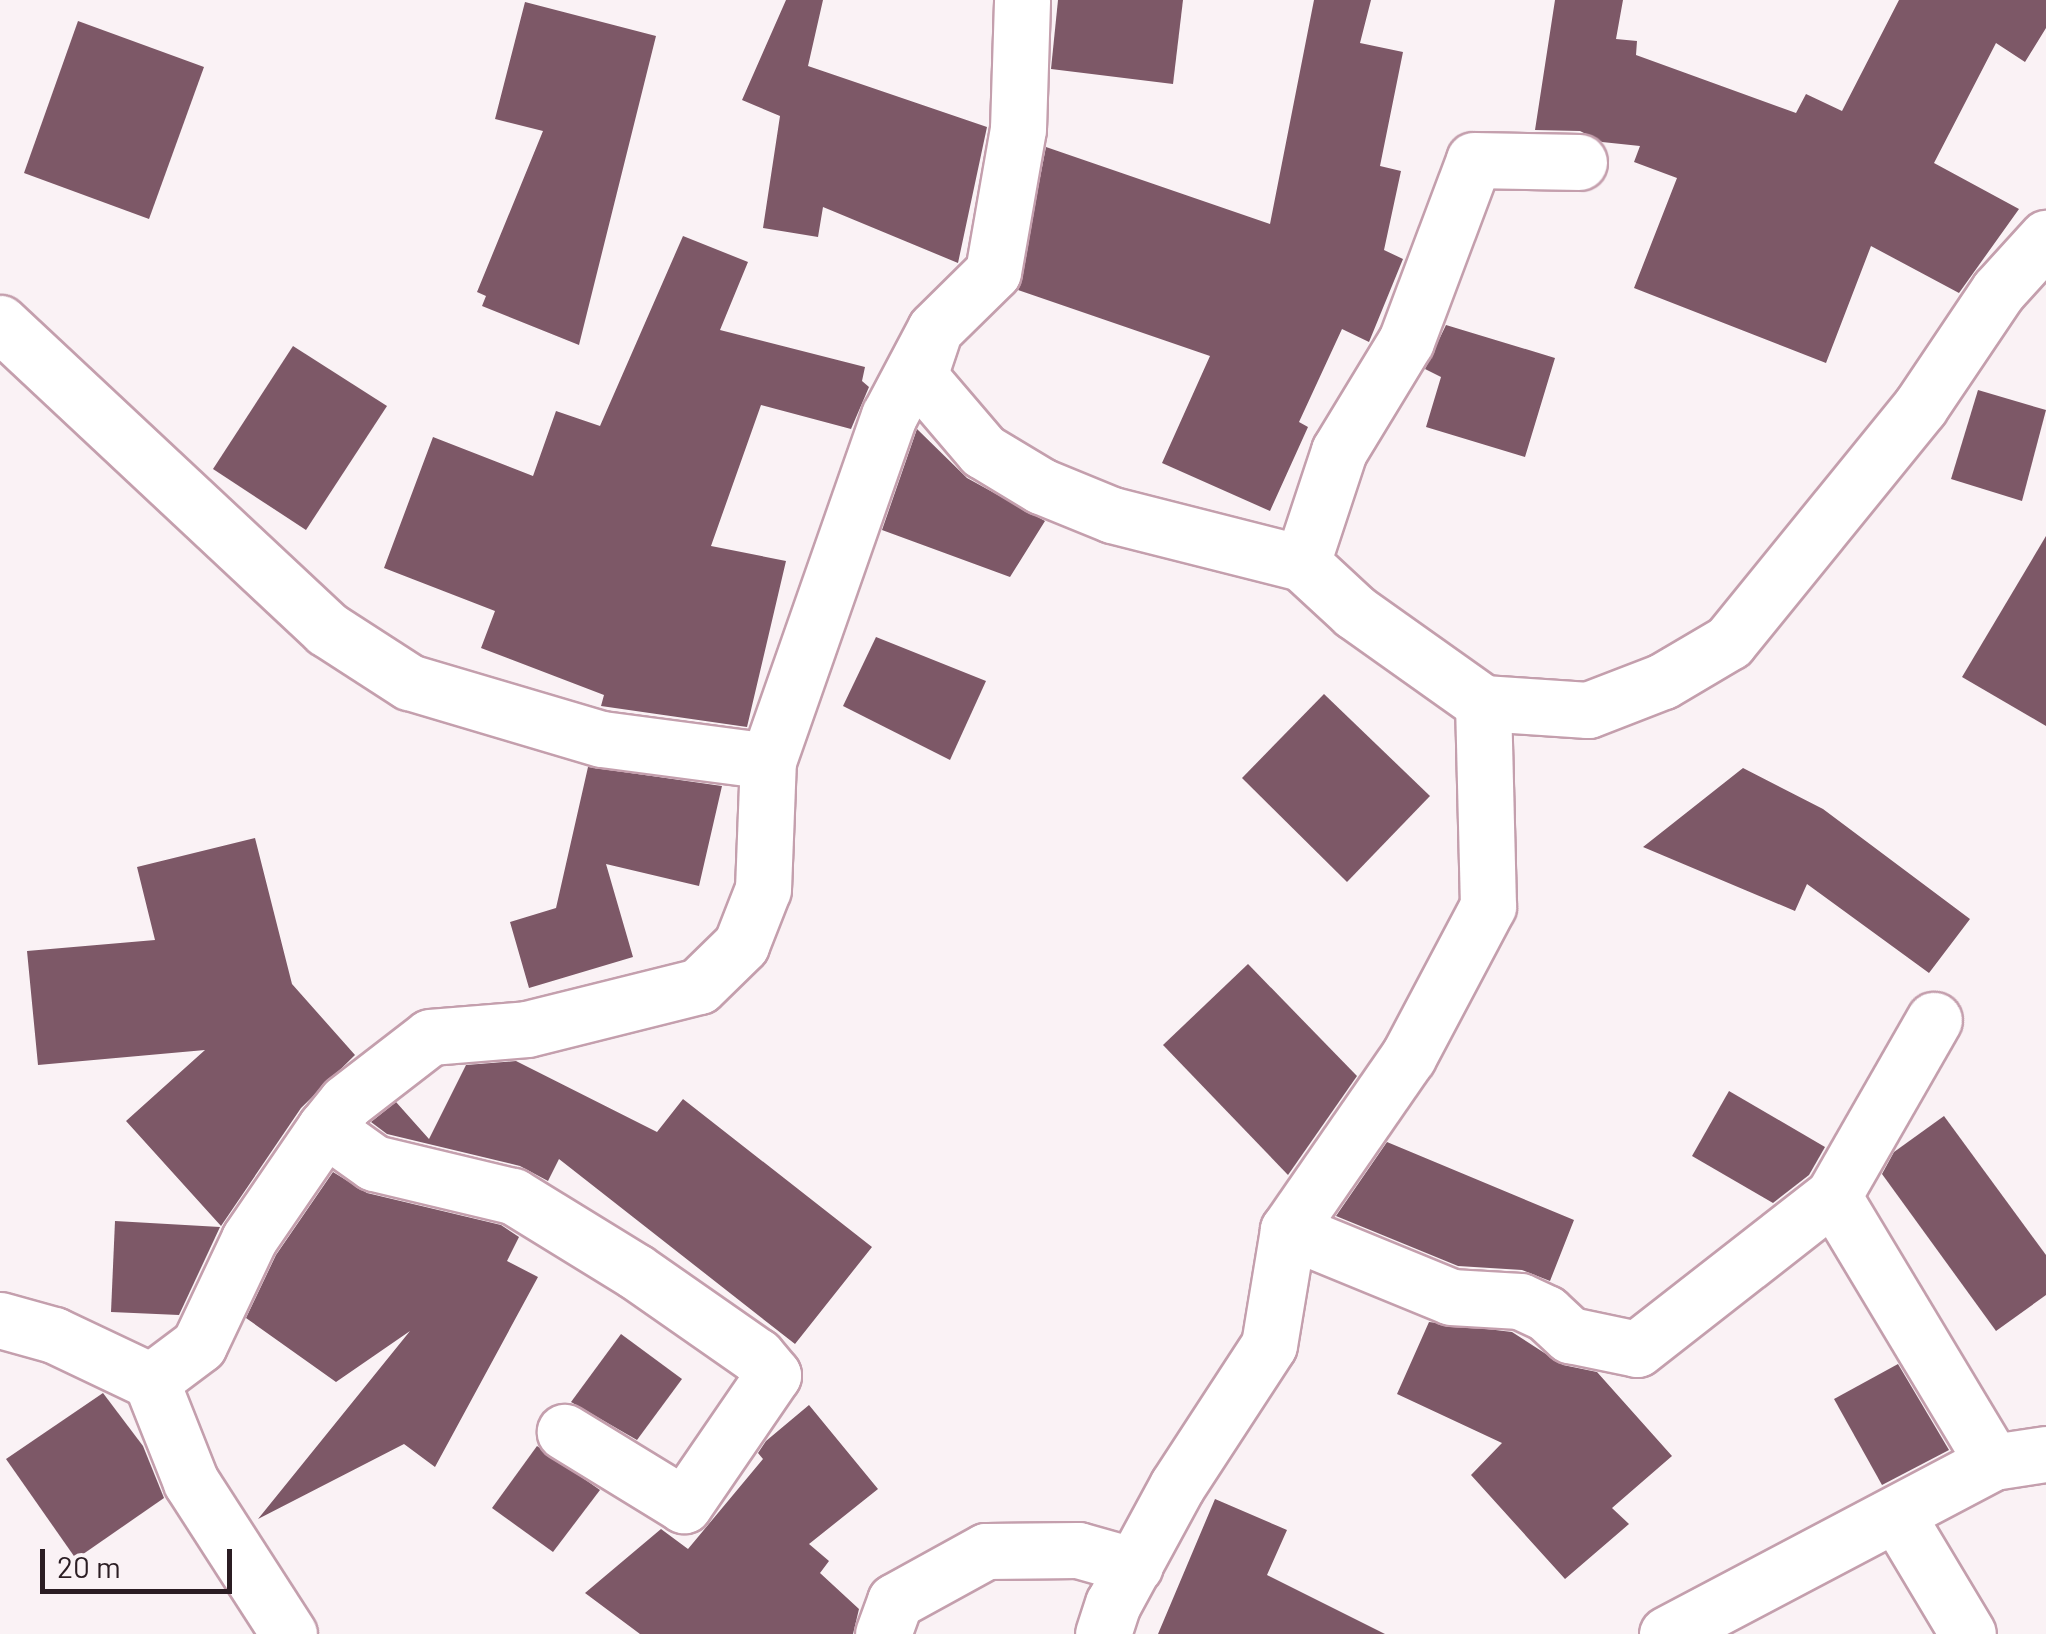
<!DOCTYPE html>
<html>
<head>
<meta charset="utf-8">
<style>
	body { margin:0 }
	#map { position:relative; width:2046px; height:1634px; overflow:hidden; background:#faf2f5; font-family:Barlow,sans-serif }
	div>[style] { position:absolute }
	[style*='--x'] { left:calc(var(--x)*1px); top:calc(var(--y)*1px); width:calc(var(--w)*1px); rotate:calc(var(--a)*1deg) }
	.building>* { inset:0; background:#7d5867 }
	.roads { filter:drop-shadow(2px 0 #c49fad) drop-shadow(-2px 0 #c49fad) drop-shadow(0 2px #c49fad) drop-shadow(0 -2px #c49fad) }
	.minor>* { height:55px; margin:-27.5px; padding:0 27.5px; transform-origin:27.5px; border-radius:27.5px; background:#fff }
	span { translate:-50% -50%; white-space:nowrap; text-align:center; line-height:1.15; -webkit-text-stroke:10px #faf2f5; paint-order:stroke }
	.scale { position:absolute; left:40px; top:1549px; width:192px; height:45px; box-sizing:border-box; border:5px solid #2b1d23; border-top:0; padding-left:12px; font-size:30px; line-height:35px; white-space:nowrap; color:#2b1d23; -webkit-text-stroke:8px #faf2f5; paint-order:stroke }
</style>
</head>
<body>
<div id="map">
	<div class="building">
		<i style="clip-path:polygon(786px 0,823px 0,808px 66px,987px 127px,958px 263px,823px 207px,818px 237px,763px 228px,780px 116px,742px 100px)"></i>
		<i style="clip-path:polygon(1058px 0,1183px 0,1173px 84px,1051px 69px)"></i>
		<i style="clip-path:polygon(1314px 0,1371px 0,1360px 43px,1403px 52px,1380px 166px,1401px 171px,1384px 250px,1403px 259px,1369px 342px,1342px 329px,1299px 422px,1308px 427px,1270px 511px,1162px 463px,1210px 356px,1018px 290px,1046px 147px,1270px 224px)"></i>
		<i style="clip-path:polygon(1555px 0,1623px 0,1616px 39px,1637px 41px,1636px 55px,1796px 113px,1806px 94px,1842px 111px,1899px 0,2046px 0,2046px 28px,2025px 62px,1996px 43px,1934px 163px,2019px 209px,1959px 293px,1871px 246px,1826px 363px,1634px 288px,1677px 178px,1634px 162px,1640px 146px,1602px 142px,1580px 131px,1535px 130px)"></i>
		<i style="clip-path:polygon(525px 2px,656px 36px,579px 345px,482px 306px,486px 296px,477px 292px,543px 131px,495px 119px)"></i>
		<i style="clip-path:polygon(78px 21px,204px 67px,149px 219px,24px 173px)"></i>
		<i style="clip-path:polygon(683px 236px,748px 262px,720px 330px,865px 367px,862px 381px,869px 387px,851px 429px,761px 405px,711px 546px,786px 561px,747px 727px,601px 706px,604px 695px,481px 648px,495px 611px,384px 568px,433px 437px,533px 476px,556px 411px,600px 426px)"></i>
		<i style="clip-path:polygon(1446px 325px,1555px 358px,1525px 457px,1426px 427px,1441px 377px,1425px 369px)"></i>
		<i style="clip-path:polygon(293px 346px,387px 406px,306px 530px,213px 469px)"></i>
		<i style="clip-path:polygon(1978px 390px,2046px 410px,2022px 501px,1951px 479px)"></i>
		<i style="clip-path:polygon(917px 429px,967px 478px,1045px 521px,1010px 577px,882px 530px)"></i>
		<i style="clip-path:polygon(2046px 536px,2046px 726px,1962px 677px)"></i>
		<i style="clip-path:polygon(876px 637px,986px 681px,950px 760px,843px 706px)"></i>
		<i style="clip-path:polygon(1324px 694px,1430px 796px,1347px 882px,1242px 778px)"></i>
		<i style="clip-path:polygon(588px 767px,722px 786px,699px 886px,606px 864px,633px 957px,529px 988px,510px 922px,556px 908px)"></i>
		<i style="clip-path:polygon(1743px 768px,1823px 809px,1970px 919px,1929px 973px,1807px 884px,1795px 911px,1643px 847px)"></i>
		<i style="clip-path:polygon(255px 838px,292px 984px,355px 1055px,301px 1108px,221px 1226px,126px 1121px,205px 1050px,38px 1065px,27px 951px,155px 940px,137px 867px)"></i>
		<i style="clip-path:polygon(1248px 964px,1357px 1076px,1288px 1175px,1163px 1045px)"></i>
		<i style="clip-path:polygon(516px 1061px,657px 1132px,683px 1099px,872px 1247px,795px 1344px,559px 1159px,548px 1181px,520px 1166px,387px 1134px,371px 1122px,396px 1102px,429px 1139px,466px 1065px)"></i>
		<i style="clip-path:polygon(1729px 1091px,1825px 1147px,1809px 1175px,1773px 1203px,1692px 1156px)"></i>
		<i style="clip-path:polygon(1944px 1116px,2046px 1255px,2046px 1295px,1996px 1331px,1882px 1174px,1894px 1152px)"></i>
		<i style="clip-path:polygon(1387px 1142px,1574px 1220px,1550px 1281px,1522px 1270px,1458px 1266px,1336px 1216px)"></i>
		<i style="clip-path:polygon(333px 1172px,367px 1193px,501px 1225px,519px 1237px,507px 1261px,538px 1277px,435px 1467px,404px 1444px,258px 1519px,410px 1331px,336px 1382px,246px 1318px,276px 1255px)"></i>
		<i style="clip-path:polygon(115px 1221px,220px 1227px,179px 1315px,111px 1312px)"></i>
		<i style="clip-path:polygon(1429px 1322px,1512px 1332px,1563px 1365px,1597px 1372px,1672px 1456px,1612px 1508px,1629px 1524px,1565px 1579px,1471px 1475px,1502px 1443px,1397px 1394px)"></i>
		<i style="clip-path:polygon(621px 1334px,682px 1379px,637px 1440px,571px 1402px)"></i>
		<i style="clip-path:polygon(1898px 1364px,1949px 1450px,1882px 1485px,1834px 1399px)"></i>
		<i style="clip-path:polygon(103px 1393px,143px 1446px,164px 1498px,76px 1559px,6px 1459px)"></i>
		<i style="clip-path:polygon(809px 1405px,878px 1489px,809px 1544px,829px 1561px,820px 1573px,859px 1609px,853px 1634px,640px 1634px,585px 1593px,661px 1529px,688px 1549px,763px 1459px,758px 1453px,766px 1441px)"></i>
		<i style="clip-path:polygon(537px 1446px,600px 1490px,553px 1552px,492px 1508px)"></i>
		<i style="clip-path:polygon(1215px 1499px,1287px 1530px,1267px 1575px,1385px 1634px,1158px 1634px)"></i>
	</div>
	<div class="roads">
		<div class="minor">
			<i style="--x:0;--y:323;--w:448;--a:43.1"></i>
			<i style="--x:327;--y:629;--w:98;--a:32.9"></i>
			<i style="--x:409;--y:682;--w:201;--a:16.5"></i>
			<i style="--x:602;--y:739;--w:167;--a:7.5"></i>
			<i style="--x:932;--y:337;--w:41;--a:108.4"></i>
			<i style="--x:919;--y:376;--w:99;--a:49.5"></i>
			<i style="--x:983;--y:451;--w:68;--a:31.1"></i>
			<i style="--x:1041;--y:486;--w:77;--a:22.2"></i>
			<i style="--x:1112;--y:515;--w:196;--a:14.2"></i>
			<i style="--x:1302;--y:563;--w:72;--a:42.8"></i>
			<i style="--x:1355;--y:612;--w:157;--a:35.4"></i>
			<i style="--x:1302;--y:563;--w:118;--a:-71.7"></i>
			<i style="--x:1339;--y:451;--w:129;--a:-58.7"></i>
			<i style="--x:1406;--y:341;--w:193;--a:-69.4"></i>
			<i style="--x:1474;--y:160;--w:105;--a:1.1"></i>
			<i style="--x:325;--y:1128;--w:60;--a:35.5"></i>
			<i style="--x:374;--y:1163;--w:143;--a:13.4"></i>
			<i style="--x:513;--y:1196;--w:143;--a:31.6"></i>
			<i style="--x:635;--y:1271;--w:149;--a:34.9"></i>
			<i style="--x:757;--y:1356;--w:25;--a:50"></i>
			<i style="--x:773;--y:1375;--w:158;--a:124.4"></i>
			<i style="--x:684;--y:1505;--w:140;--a:-148.5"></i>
			<i style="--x:1833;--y:1196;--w:310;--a:59"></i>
			<i style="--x:1288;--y:1230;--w:176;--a:22.3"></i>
			<i style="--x:1451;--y:1297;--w:69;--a:3.3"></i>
			<i style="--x:1520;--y:1301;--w:29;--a:25"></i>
			<i style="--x:1546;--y:1313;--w:33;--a:43"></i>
			<i style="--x:1570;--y:1335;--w:68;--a:11.8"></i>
			<i style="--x:1637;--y:1349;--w:249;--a:-38"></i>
			<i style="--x:1833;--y:1196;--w:203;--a:-60.2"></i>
			<i style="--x:0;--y:1320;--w:56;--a:15.5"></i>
			<i style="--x:54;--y:1335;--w:107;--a:25.4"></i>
			<i style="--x:1898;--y:1517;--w:136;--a:59.1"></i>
			<i style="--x:289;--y:1634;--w:181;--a:-122.8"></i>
			<i style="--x:191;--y:1482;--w:109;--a:-111.6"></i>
			<i style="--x:151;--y:1381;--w:60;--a:-36.9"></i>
			<i style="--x:199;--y:1345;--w:117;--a:-64.7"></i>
			<i style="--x:249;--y:1239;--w:135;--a:-55.6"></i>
			<i style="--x:325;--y:1128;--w:33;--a:-51"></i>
			<i style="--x:346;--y:1102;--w:106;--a:-37.7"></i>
			<i style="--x:430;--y:1037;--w:97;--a:-4.7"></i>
			<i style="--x:527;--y:1029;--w:177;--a:-14"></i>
			<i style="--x:699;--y:986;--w:59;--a:-44.3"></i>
			<i style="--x:741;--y:945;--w:60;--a:-68.6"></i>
			<i style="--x:763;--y:889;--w:128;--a:-87.8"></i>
			<i style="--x:768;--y:761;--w:366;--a:-70.7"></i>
			<i style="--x:889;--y:416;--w:98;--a:-62.1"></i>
			<i style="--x:935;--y:329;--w:81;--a:-44.5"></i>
			<i style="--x:993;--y:272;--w:145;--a:-80.1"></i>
			<i style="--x:1018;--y:129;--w:129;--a:-88.2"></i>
			<i style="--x:883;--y:1634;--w:35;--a:-70"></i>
			<i style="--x:895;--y:1601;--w:104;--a:-28.8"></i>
			<i style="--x:986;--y:1551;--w:92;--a:-0.6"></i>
			<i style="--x:1078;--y:1550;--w:59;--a:15.7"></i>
			<i style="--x:1103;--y:1634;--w:32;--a:-72"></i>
			<i style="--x:1113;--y:1604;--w:134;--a:-61.5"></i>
			<i style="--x:1177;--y:1486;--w:168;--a:-56.9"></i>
			<i style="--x:1269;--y:1345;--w:117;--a:-80.6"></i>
			<i style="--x:1288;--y:1230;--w:211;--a:-55.3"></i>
			<i style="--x:1408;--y:1057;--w:171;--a:-62.1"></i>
			<i style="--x:1488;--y:906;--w:203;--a:-91.4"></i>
			<i style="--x:1483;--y:703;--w:105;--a:3.8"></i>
			<i style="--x:1588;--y:710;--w:80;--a:-21.1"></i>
			<i style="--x:1663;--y:681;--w:77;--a:-30.6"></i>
			<i style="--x:1729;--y:642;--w:303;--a:-50.9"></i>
			<i style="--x:1920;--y:407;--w:140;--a:-56.1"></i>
			<i style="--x:1998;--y:291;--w:72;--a:-47.8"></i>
			<i style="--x:1667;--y:1634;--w:369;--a:-27.8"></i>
			<i style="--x:1993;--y:1462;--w:54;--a:-8.6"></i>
		</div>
	</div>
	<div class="scale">20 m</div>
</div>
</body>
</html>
